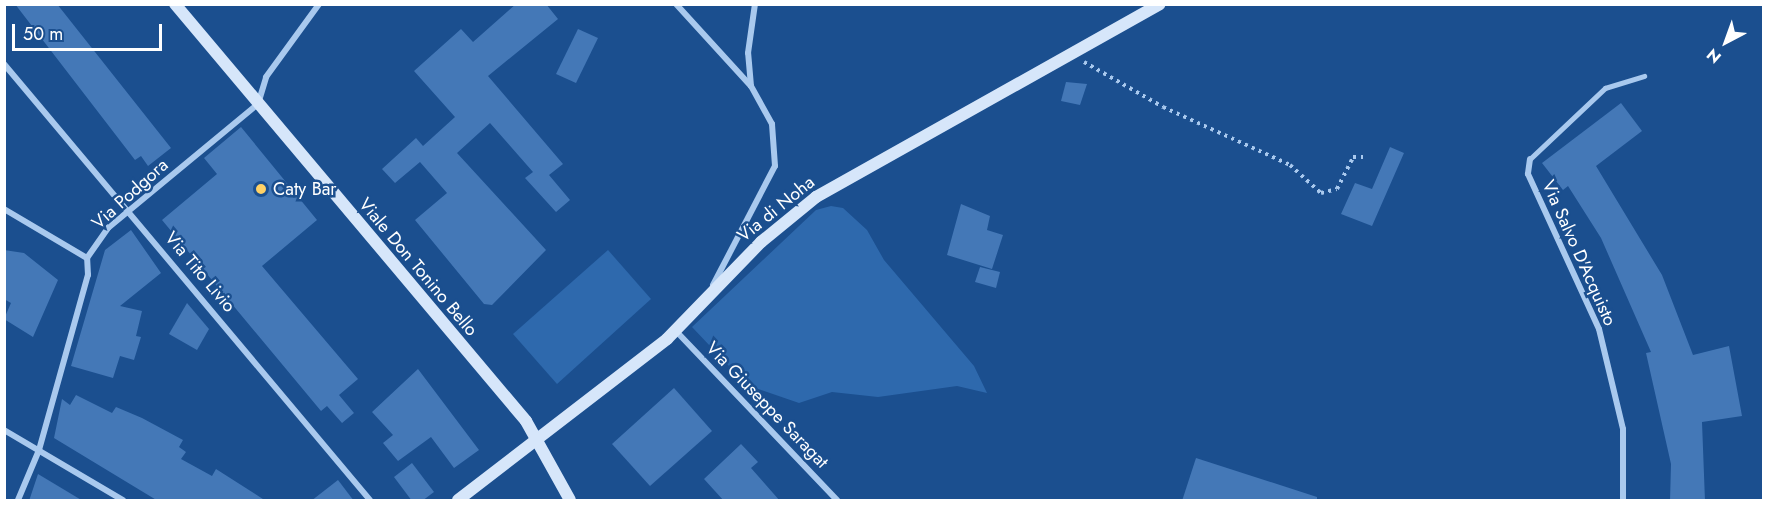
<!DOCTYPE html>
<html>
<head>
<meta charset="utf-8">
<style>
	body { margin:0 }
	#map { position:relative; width:1768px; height:505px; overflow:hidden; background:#1b4f8f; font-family:Jost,sans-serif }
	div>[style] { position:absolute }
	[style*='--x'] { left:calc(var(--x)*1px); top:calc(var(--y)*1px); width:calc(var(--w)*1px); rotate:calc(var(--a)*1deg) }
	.green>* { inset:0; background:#2e69ad }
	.building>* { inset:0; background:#4478b7 }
	.path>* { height:4px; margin-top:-2px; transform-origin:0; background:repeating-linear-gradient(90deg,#a9c9ee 0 3px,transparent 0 7.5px) }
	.lane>* { height:4.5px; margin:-2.25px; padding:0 2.25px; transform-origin:2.25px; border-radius:2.25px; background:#a9c9ee }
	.street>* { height:6px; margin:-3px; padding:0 3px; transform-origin:3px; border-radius:3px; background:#a9c9ee }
	.secondary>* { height:12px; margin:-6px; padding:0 6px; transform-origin:6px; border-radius:6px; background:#d6e6fa }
	.dots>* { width:16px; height:16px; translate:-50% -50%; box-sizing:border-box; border:3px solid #1b4f8f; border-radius:50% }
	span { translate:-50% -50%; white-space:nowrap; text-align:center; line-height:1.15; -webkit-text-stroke:5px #1b4f8f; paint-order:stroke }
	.poi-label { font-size:18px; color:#fff }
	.left { translate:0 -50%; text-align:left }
	.street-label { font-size:18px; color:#fff }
	.frame { position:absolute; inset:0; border:6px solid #fff; pointer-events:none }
	.north { position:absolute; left:1696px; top:12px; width:60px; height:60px; -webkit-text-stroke:4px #1b4f8f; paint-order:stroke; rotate:221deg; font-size:16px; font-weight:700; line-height:24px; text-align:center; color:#fff }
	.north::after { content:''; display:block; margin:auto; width:21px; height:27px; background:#fff; clip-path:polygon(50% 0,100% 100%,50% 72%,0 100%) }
	.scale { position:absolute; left:12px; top:24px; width:150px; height:27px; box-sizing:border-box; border:3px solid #fff; border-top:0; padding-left:8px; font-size:18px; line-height:21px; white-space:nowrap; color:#fff; -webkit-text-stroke:4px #1b4f8f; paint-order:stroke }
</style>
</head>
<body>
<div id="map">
	<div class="green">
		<i style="clip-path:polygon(831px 206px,843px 208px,867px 230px,884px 260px,974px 366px,987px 393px,957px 386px,878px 397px,832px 392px,799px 403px,747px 385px,692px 327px,816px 210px)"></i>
		<i style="clip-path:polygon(608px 250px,651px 299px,557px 384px,513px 334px)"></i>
	</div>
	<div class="building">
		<i style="clip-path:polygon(15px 4px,57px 4px,171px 148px,148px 166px,141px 156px,135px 160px)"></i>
		<i style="clip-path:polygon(516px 4px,546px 4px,558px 19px,488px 76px,563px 164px,549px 175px,570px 200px,556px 212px,525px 178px,533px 172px,490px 123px,457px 153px,546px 250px,492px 305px,484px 304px,415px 220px,447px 193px,420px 162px,395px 183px,382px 169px,416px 138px,423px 146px,455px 117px,414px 71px,461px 29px,473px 42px)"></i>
		<i style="clip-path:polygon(578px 29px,598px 38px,576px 83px,556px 74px)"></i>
		<i style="clip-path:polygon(1066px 82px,1087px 84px,1080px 105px,1061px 101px)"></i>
		<i style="clip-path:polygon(1621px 103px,1642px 131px,1596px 166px,1662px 275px,1693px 355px,1729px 346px,1742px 416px,1702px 422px,1705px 501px,1670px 501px,1671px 464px,1646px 353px,1651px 352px,1601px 238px,1568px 186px,1563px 190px,1542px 163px)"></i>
		<i style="clip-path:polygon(241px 127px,317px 220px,262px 266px,358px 379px,339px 395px,354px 413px,342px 423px,327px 406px,321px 411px,162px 220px,217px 174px,204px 158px)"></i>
		<i style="clip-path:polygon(1390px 147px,1404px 153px,1372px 226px,1341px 214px,1355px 183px,1372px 189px)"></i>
		<i style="clip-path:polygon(961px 204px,990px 216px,987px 230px,1003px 235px,992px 269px,947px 255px)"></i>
		<i style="clip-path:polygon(131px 230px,161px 273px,120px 306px,142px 311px,136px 336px,141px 337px,134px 360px,120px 356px,113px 378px,71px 366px,105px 250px)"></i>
		<i style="clip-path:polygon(4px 250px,24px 253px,58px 280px,33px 337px,4px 319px,11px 303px,4px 299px)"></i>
		<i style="clip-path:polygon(980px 267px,1000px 272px,996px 288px,975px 282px)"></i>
		<i style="clip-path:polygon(187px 303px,209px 329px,197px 350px,169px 334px)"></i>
		<i style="clip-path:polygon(418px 369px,479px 450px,454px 468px,431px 437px,398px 461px,383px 443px,393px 435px,372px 412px)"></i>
		<i style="clip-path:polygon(674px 388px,712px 431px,650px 486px,612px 444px)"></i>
		<i style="clip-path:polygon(76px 395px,112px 413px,116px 407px,142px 418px,183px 440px,179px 447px,186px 452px,181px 459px,212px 476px,216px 469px,266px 501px,158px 501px,54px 438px,62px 399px,70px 405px)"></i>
		<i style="clip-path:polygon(741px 444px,758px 462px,751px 468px,780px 501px,724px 501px,704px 479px)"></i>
		<i style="clip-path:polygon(1196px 458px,1317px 497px,1317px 501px,1182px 501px)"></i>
		<i style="clip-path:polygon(412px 463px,434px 492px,422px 501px,412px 501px,394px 477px)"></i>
		<i style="clip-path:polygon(38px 474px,83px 501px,29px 501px)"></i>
		<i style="clip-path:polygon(338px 480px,354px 501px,311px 501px)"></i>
	</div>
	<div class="path">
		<i style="--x:1084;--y:62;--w:91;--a:29.7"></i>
		<i style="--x:1163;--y:107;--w:140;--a:24.5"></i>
		<i style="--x:1290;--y:165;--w:42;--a:42.1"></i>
		<i style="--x:1321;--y:193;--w:16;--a:-14"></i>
		<i style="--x:1337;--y:189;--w:36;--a:-63"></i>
		<i style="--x:1353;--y:157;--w:10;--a:0"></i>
	</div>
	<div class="lane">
		<i style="--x:1530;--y:159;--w:103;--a:-43.4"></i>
		<i style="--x:1605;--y:88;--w:41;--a:-17.1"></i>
	</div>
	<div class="street">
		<i style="--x:676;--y:4;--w:111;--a:47.6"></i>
		<i style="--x:4;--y:64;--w:569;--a:49.99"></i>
		<i style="--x:1530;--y:159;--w:15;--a:98"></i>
		<i style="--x:1528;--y:174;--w:170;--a:65.4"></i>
		<i style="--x:1599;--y:329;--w:103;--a:76.5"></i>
		<i style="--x:1623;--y:429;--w:71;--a:90"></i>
		<i style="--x:4;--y:209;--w:96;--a:30.6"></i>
		<i style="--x:713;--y:285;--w:134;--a:-62.5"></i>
		<i style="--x:775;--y:166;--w:42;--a:-94.1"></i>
		<i style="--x:772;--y:124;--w:43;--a:-118.9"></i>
		<i style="--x:751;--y:86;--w:33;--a:-95"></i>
		<i style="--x:748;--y:53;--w:49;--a:-81.9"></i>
		<i style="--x:675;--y:330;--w:235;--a:46.4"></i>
		<i style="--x:4;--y:430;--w:138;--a:30.5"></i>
		<i style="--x:18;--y:500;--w:54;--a:-67.2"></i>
		<i style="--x:39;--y:450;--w:182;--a:-74.4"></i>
		<i style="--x:88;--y:275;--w:17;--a:-93"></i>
		<i style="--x:87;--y:258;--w:37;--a:-55"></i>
		<i style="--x:108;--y:228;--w:195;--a:-39.6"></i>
		<i style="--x:258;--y:104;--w:28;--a:-73"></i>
		<i style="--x:266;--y:77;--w:90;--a:-54"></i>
	</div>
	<div class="secondary">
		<i style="--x:175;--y:4;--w:545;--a:49.91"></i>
		<i style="--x:526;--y:421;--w:90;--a:60.9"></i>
		<i style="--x:458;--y:500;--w:264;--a:-37.6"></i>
		<i style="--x:667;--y:339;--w:135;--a:-45.9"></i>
		<i style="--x:761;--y:242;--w:71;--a:-39.3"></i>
		<i style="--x:816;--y:197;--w:394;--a:-29.3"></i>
	</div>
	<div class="dots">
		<i style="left:261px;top:189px;background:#ffd166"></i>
	</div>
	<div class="poi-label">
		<span class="left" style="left:273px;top:189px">Caty Bar</span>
	</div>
	<div class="street-label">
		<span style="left:130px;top:194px;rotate:-42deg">Via Podgora</span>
		<span style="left:776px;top:209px;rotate:-39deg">Via di Noha</span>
		<span style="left:1579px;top:253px;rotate:66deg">Via Salvo D'Acquisto</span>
		<span style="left:418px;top:267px;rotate:50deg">Viale Don Tonino Bello</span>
		<span style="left:200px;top:272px;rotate:50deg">Via Tito Livio</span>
		<span style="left:767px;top:405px;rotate:46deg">Via Giuseppe Saragat</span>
	</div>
	<div class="frame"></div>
	<div class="north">N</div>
	<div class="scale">50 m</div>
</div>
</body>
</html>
